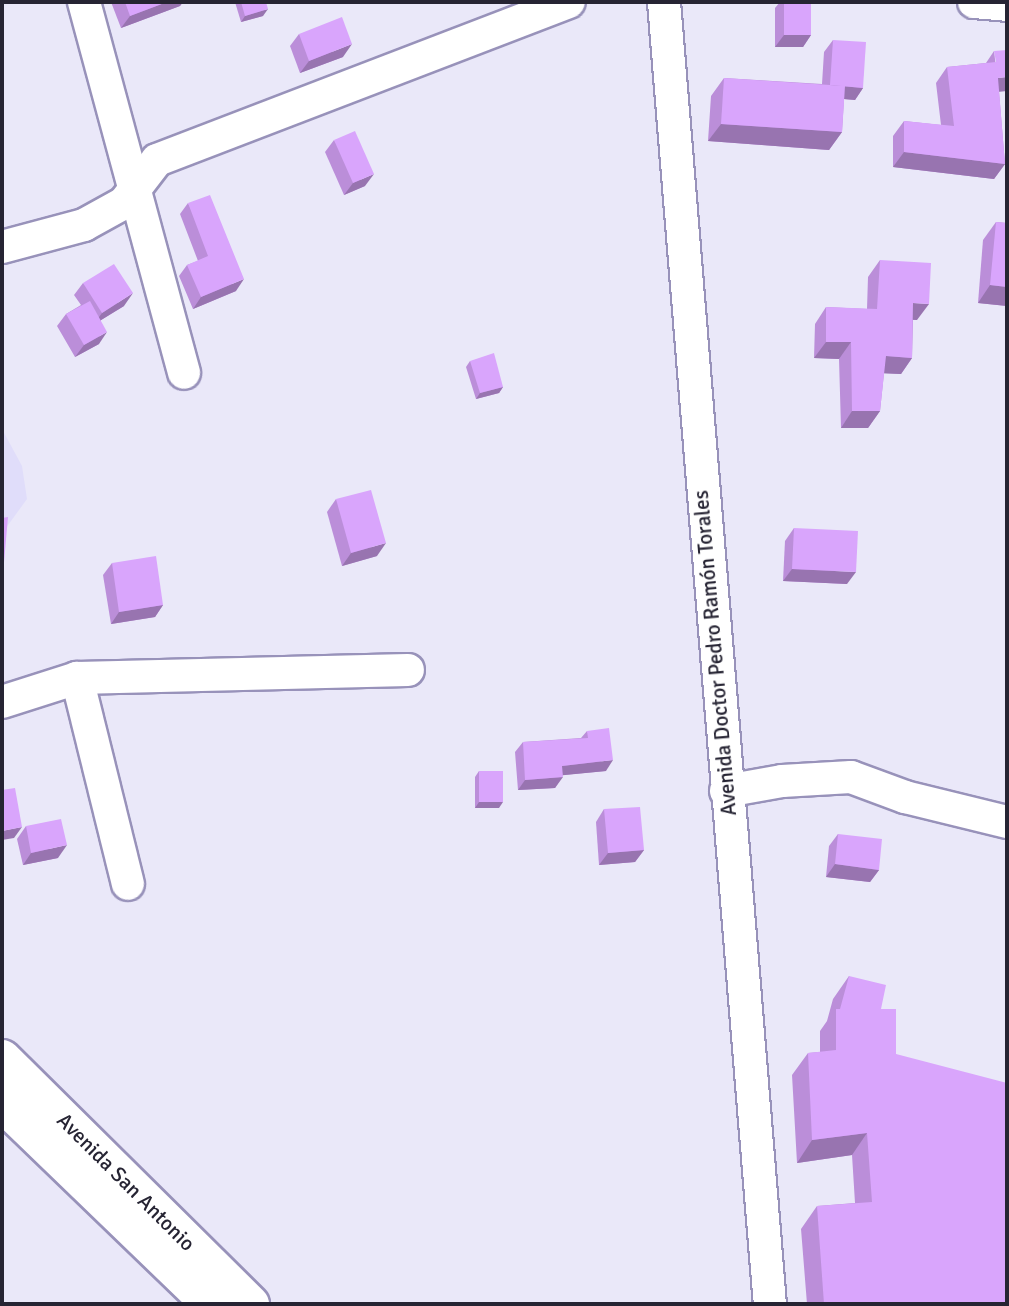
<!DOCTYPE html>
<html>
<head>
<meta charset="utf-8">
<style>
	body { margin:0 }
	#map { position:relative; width:1009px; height:1306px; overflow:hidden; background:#eae8f9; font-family:Signika,sans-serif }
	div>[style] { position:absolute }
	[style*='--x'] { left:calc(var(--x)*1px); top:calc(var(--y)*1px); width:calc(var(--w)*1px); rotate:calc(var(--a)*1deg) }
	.built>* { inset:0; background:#e0ddfa }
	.roads { filter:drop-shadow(2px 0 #9892ba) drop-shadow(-2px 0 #9892ba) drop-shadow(0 2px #9892ba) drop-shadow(0 -2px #9892ba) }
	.minor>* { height:32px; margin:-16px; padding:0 16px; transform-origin:16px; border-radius:16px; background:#fff }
	.major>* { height:38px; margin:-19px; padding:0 19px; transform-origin:19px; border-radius:19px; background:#fff }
	.wall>* { inset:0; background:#bb8ed9 }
	.shaded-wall>* { inset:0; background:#9874b0 }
	.building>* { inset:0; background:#d9a5fc }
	span { translate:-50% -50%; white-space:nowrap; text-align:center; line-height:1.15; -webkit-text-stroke:7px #fff; paint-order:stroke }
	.street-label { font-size:21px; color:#262433 }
	.frame { position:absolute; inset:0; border:4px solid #262433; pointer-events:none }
</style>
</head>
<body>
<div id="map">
	<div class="built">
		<i style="clip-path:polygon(2px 429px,22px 466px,27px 499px,3px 532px,2px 549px)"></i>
	</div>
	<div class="roads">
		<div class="minor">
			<i style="--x:84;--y:2;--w:384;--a:74.9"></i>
			<i style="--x:664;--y:2;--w:1306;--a:85.35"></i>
			<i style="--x:974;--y:2;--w:33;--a:5"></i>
			<i style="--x:2;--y:247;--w:85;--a:-15"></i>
			<i style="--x:84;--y:225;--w:46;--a:-28.8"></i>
			<i style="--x:124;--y:203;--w:54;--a:-52.5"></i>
			<i style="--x:157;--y:160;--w:441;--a:-21"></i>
			<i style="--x:77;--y:678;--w:212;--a:76.1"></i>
			<i style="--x:2;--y:702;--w:79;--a:-17.7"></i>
			<i style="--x:77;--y:678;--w:331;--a:-1.4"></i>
			<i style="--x:726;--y:791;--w:57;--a:-10.1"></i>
			<i style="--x:782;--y:781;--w:69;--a:-3.3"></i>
			<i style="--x:851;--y:777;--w:58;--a:20.3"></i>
			<i style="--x:905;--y:797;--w:105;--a:13.8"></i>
		</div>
		<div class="major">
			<i style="--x:2;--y:1059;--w:349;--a:44.7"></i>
			<i style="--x:2;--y:1102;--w:291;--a:44"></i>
		</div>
	</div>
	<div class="wall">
		<i style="clip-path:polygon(111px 2px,183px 2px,180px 6px,121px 28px)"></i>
		<i style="clip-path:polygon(235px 2px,266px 2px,263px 16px,241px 22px)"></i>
		<i style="clip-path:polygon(780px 2px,811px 2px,811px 35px,803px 47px,775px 47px,775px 8px)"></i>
		<i style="clip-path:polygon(299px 34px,343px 57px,300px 73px,290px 46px)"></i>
		<i style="clip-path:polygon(833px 40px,863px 88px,855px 100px,844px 99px,842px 132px,829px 150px,708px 141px,711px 96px,724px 78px,822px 84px,824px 52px)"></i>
		<i style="clip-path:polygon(994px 51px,999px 92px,1005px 164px,994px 179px,893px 167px,893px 136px,904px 121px,941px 125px,936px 83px,947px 67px,986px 63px)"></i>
		<i style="clip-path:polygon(334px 140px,365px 186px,344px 195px,325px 152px)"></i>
		<i style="clip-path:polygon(188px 203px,236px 291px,193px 309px,179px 276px,187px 265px,198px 261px,180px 214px)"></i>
		<i style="clip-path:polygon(996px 222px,1007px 223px,1007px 306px,978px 303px,983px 240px)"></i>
		<i style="clip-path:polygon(880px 260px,917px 320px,913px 320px,912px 358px,901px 374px,884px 373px,880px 411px,868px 428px,841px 428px,839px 359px,814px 358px,815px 324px,826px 307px,867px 309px,868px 277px)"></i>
		<i style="clip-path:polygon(83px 283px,124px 306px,101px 320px,99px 344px,75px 357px,57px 326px,66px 314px,81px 305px,74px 295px)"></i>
		<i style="clip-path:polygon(470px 361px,503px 387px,499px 393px,476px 399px,466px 367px)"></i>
		<i style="clip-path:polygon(336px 499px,377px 556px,342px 566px,327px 512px)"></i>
		<i style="clip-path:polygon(794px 528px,847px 584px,783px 581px,785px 541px)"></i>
		<i style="clip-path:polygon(112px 563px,163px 605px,155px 617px,111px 624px,103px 575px)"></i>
		<i style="clip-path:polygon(587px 731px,606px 771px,563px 775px,555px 788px,518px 790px,515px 752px,523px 742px,581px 738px)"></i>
		<i style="clip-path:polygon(479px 771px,499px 808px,475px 808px,475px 777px)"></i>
		<i style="clip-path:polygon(604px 809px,644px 850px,635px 862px,599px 865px,596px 822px)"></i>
		<i style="clip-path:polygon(26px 826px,58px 858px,23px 865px,17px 839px)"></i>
		<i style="clip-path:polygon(838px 834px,879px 870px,870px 882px,826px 877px,829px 846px)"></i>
		<i style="clip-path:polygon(849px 976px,881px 1009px,896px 1054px,1007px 1304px,807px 1304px,801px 1229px,817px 1206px,855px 1203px,852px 1155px,797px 1163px,792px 1075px,808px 1053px,820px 1052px,820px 1031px,827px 1021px,833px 999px)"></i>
	</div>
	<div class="shaded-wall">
		<i style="clip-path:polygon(167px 2px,183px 2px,180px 6px,121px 28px,130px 16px)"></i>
		<i style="clip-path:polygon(268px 9px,263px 16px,241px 22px,245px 16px)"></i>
		<i style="clip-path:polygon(784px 35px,811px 35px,803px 47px,775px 47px)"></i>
		<i style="clip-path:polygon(352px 44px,343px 57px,300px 73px,309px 61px)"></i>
		<i style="clip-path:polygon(1007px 77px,1007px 91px,988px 93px,998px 78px)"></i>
		<i style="clip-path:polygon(830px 85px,863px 88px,855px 100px,821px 97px)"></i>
		<i style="clip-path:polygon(721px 124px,842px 132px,829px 150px,708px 141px)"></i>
		<i style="clip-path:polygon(904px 152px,1005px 164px,994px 179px,893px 167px)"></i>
		<i style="clip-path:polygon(374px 174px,365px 186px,344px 195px,353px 183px)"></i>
		<i style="clip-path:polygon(244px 279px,236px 291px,193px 309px,201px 297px)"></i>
		<i style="clip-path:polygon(990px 285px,1007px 287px,1007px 306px,978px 303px)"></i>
		<i style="clip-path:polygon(133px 293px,124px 306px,93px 325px,102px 313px)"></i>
		<i style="clip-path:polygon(913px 303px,929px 304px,917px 320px,902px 319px)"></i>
		<i style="clip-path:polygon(107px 332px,99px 344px,75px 357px,84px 345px)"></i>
		<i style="clip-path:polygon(826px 342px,851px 342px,839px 359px,814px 358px)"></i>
		<i style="clip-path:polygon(886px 356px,912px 358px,901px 374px,875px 373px)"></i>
		<i style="clip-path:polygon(503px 387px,499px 393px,476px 399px,480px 393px)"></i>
		<i style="clip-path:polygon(852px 411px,880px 411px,868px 428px,841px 428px)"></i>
		<i style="clip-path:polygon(386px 543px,377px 556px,342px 566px,351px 553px)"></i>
		<i style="clip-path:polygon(792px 569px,856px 572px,847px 584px,783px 581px)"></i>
		<i style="clip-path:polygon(163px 605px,155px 617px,111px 624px,119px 612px)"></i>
		<i style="clip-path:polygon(613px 760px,606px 771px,555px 776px,562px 766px)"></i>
		<i style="clip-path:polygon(563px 777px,555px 788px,518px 790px,525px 780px)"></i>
		<i style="clip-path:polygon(479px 802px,503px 802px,499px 808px,475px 808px)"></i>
		<i style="clip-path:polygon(22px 827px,14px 838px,2px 840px,2px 831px)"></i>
		<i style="clip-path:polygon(67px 845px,58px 858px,23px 865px,31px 853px)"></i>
		<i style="clip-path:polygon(644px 850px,635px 862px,599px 865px,608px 853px)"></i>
		<i style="clip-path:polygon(835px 864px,879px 870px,870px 882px,826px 877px)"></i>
		<i style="clip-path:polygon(867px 1133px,852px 1155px,797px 1163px,812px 1140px)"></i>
	</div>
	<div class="building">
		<i style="clip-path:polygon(125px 2px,167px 2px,130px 16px)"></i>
		<i style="clip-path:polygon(241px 2px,266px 2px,268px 9px,245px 16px)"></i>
		<i style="clip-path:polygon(784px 2px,811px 2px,811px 35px,784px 35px)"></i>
		<i style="clip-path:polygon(342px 17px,352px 44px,309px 61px,299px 34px)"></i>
		<i style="clip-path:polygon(833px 40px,866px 42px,863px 88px,830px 85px)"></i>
		<i style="clip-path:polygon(1007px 50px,1007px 77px,998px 78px,1005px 164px,904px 152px,904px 121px,954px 126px,947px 67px,996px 62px,994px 51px)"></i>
		<i style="clip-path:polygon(724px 78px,845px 86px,842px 132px,721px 124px)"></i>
		<i style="clip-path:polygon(355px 131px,374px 174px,353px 183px,334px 140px)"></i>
		<i style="clip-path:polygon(210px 195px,244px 279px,201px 297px,187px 265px,208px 256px,188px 203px)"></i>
		<i style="clip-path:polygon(996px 222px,1007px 223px,1007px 287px,990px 285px)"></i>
		<i style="clip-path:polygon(880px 260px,931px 263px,929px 304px,913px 303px,912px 358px,886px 356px,880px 411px,852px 411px,851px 342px,826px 342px,826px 307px,877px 309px)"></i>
		<i style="clip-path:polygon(114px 264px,133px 293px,102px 313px,83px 283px)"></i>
		<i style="clip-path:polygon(90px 301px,107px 332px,84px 345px,66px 314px)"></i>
		<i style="clip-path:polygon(494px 353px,503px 387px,480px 393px,470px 361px)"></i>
		<i style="clip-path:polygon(371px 490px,386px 543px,351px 553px,336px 499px)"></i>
		<i style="clip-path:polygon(8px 517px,2px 585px,2px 518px)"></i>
		<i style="clip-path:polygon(794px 528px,858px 531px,856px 572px,792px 569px)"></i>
		<i style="clip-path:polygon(156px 556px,163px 605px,119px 612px,112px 563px)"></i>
		<i style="clip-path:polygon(609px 728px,613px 760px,562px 766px,563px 777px,525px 780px,523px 742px,588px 738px,587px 731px)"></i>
		<i style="clip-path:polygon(479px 771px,503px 771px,503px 802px,479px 802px)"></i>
		<i style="clip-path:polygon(15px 788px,22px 827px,2px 831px,2px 790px)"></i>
		<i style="clip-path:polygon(640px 807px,644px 850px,608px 853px,604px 809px)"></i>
		<i style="clip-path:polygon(61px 819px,67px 845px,31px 853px,26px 826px)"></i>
		<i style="clip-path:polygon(838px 834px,882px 839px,879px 870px,835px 864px)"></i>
		<i style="clip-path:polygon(849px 976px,886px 985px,881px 1009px,896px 1009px,896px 1054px,1007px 1083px,1007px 1304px,824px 1304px,817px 1206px,872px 1202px,867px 1133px,812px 1140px,808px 1053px,836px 1050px,836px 1009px,840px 1009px)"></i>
	</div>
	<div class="street-label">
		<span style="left:715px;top:653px;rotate:-95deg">Avenida Doctor Pedro Ramón Torales</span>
		<span style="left:126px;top:1182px;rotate:45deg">Avenida San Antonio</span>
	</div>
	<div class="frame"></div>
</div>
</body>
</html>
